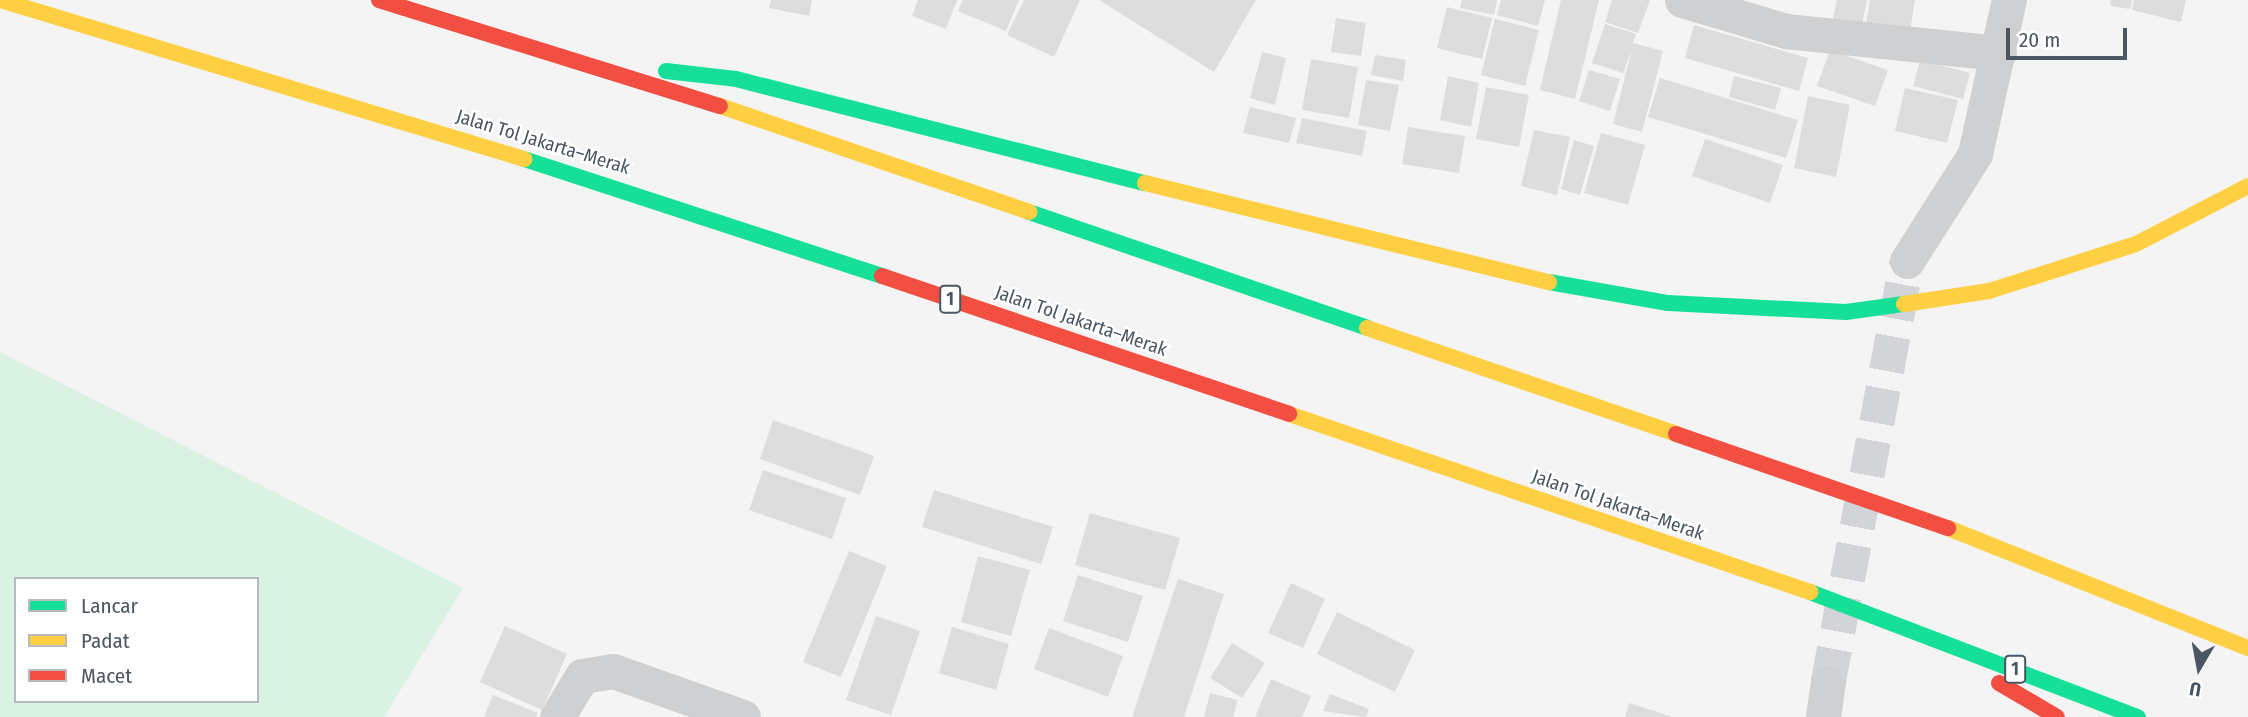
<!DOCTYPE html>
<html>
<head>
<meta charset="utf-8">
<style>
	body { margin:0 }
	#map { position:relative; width:2248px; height:717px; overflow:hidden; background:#f4f4f4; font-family:"Fira Sans Condensed",sans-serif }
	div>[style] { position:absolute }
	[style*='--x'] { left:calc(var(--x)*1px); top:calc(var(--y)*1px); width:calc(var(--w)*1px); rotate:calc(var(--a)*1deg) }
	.green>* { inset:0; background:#d9f2e3 }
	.building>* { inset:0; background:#ddddde }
	.street-tunnel>* { height:35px; margin-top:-17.5px; transform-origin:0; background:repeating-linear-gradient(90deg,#d2d4d7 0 35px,transparent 0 53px) }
	.street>* { height:35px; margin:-17.5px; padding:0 17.5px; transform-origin:17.5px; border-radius:17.5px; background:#ced0d2 }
	.fast>* { height:16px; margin:-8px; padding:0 8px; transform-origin:8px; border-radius:8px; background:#16e098 }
	.slow>* { height:16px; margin:-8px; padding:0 8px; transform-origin:8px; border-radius:8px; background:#ffcf43 }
	.jam>* { height:16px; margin:-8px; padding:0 8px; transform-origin:8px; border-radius:8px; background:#f24e42 }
	span { translate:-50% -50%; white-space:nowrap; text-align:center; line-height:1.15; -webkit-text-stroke:5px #fff; paint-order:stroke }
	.shield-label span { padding:2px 5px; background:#fff; border:2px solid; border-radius:5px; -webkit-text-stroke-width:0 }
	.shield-label { font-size:18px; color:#4a5661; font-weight:700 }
	.street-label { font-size:19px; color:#4a5661 }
	.legend { position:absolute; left:14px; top:577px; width:245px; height:126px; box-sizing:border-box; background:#fff; border:2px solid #b7bbc0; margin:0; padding:9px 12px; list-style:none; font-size:21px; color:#4a5661 }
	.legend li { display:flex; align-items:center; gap:14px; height:35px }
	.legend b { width:35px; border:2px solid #b7bbc0 }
	.north { position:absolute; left:2164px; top:633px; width:70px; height:70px; -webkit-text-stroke:5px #fff; paint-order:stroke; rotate:190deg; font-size:19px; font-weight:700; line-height:28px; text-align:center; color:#4a5661 }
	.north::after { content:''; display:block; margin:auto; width:24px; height:32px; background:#4a5661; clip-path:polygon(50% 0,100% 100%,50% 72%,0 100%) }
	.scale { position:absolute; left:2006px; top:28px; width:121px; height:32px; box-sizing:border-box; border:4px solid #4a5661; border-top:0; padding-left:9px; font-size:21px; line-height:24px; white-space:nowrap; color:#4a5661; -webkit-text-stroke:5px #fff; paint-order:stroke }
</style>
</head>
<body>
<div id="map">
	<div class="green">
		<i style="clip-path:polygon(evenodd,0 352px,463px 588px,384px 717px,0 717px,0 352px,16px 579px,257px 579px,257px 701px,16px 701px,16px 579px)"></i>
	</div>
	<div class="building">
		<i style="clip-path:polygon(771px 0,812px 0,809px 16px,769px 8px)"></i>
		<i style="clip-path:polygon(918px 0,957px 0,946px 29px,912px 16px)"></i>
		<i style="clip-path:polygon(963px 0,1019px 0,1006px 31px,958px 11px)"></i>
		<i style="clip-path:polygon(1024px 0,1080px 0,1054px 57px,1007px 35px)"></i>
		<i style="clip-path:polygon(1099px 0,1256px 0,1214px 72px)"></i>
		<i style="clip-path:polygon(1462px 0,1497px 0,1494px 15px,1460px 8px)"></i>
		<i style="clip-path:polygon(1501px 0,1545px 0,1538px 26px,1497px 15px)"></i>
		<i style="clip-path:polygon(1561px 0,1599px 0,1575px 99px,1540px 90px)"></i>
		<i style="clip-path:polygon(1612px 0,1650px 0,1638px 33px,1605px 22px)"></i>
		<i style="clip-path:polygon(1837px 0,1867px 0,1859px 38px,1830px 32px)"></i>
		<i style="clip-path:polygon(1870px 0,1915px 0,1909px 38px,1865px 31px)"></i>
		<i style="clip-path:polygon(2111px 0,2132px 0,2130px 9px,2110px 6px)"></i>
		<i style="clip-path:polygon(2134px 0,2186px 0,2181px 22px,2132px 10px)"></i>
		<i style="clip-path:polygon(1447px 7px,1492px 18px,1482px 59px,1437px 48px)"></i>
		<i style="clip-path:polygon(1336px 18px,1366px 23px,1361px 56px,1331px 52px)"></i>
		<i style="clip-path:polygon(1495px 19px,1539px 30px,1525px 86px,1481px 75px)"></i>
		<i style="clip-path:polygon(1605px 24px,1636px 34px,1633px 43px,1663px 51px,1642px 132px,1613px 124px,1632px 49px,1623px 73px,1592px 63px)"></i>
		<i style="clip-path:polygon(1694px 25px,1808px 58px,1799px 91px,1685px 58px)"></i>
		<i style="clip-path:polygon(1830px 50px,1888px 70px,1875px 106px,1817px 86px)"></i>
		<i style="clip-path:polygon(1262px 52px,1286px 58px,1275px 105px,1250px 98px)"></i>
		<i style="clip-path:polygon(1375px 55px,1406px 60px,1403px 81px,1371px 75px)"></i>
		<i style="clip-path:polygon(1311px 59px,1358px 67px,1349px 118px,1302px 110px)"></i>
		<i style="clip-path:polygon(1920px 60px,1970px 73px,1963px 99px,1913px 86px)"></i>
		<i style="clip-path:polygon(1589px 70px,1620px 79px,1610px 111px,1579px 101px)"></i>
		<i style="clip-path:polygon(1448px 76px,1479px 83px,1471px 127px,1440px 120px)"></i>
		<i style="clip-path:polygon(1734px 76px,1781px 88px,1775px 110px,1729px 97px)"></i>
		<i style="clip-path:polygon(1660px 78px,1798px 120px,1786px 158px,1648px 117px)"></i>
		<i style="clip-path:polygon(1366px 80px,1399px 85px,1390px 131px,1358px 125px)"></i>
		<i style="clip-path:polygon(1486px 87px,1529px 95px,1519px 147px,1476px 139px)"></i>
		<i style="clip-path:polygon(1905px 88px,1958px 100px,1947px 143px,1895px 131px)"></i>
		<i style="clip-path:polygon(1808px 96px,1850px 105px,1836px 177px,1794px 168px)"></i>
		<i style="clip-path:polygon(1250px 107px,1296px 118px,1289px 143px,1243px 133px)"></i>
		<i style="clip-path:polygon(1302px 118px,1367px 131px,1362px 156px,1296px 143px)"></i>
		<i style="clip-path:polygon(1408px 127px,1465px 136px,1459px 173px,1402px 164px)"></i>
		<i style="clip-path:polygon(1534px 130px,1570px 137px,1557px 195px,1521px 186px)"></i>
		<i style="clip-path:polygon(1601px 133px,1645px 145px,1628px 205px,1584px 193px)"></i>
		<i style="clip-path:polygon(1705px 139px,1783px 165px,1770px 203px,1692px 176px)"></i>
		<i style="clip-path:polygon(1574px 140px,1594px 146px,1580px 195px,1561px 189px)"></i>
		<i style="clip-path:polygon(773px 420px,874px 456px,860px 495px,760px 459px)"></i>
		<i style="clip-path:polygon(763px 470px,846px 498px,832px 539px,749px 510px)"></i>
		<i style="clip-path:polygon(934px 490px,1053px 527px,1041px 564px,922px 527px)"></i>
		<i style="clip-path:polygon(1090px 513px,1180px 538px,1165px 590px,1075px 565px)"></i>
		<i style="clip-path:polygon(849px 551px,887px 566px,841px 677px,803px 662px)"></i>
		<i style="clip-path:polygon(978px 556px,1030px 570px,1011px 636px,961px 622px)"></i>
		<i style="clip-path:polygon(1078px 575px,1143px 596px,1128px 642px,1063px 621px)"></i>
		<i style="clip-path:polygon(1178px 579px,1224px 594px,1184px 717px,1132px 717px)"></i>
		<i style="clip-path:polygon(1291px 583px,1325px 599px,1303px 648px,1268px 633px)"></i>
		<i style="clip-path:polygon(1337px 612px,1415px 650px,1395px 692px,1317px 654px)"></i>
		<i style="clip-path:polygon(876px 616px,920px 631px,891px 715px,846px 700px)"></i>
		<i style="clip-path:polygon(505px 626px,567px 654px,542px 710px,480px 682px)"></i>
		<i style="clip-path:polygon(952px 627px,1009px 644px,996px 690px,939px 673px)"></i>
		<i style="clip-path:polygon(1049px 628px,1123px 656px,1108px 697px,1034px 669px)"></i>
		<i style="clip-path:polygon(1232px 643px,1265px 663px,1242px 698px,1210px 678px)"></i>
		<i style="clip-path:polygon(1271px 679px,1311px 696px,1302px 717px,1255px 717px)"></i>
		<i style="clip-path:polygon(1210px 693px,1238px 700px,1233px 717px,1204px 717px)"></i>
		<i style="clip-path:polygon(1330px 694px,1369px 709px,1366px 717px,1323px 711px)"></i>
		<i style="clip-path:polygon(493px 695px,538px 713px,536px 717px,484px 717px)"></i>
		<i style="clip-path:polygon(1629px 703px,1670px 716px,1670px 717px,1625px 717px)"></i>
	</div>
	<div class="street-tunnel">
		<i style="--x:1828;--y:683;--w:429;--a:-79.4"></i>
	</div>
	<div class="street">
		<i style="--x:1682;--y:0;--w:109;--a:16.6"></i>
		<i style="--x:1786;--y:31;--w:214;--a:5.9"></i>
		<i style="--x:1907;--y:261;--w:127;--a:-57.6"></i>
		<i style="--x:1975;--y:154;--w:158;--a:-77.6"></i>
		<i style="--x:557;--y:717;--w:48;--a:-58.6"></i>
		<i style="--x:582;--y:676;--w:31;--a:-9"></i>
		<i style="--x:613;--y:671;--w:138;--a:19.5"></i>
		<i style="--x:1823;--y:717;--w:34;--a:-82"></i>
	</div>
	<div class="fast">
		<i style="--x:666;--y:71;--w:70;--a:6.5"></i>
		<i style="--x:736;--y:79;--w:422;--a:14.3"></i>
		<i style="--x:524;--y:159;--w:377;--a:18.1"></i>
		<i style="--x:1029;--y:212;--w:357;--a:18.9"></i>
		<i style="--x:1549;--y:282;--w:121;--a:10"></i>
		<i style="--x:1668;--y:303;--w:178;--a:2.9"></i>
		<i style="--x:1846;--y:312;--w:59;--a:-7.9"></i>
		<i style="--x:1810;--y:592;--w:351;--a:20.9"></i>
	</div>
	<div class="slow">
		<i style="--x:0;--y:0;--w:548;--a:16.88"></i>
		<i style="--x:720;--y:106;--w:327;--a:18.9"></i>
		<i style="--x:1145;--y:183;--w:416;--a:13.8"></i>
		<i style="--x:1904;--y:304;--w:86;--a:-8.7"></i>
		<i style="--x:1989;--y:291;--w:154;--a:-17.7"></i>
		<i style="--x:2136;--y:244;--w:126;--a:-27.4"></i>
		<i style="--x:1367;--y:328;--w:327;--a:18.9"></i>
		<i style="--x:1289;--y:414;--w:551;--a:18.86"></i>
		<i style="--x:1948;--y:528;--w:323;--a:21.8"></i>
	</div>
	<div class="jam">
		<i style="--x:379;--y:0;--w:357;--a:17.3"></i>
		<i style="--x:882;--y:276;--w:430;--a:18.7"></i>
		<i style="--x:1676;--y:434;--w:288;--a:19.1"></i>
		<i style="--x:1999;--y:683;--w:67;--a:30.4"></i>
	</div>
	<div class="shield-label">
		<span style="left:950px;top:299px">1</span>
		<span style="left:2015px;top:669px">1</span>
	</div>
	<div class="street-label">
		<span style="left:543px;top:142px;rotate:17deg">Jalan Tol Jakarta–Merak</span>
		<span style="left:1081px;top:321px;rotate:19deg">Jalan Tol Jakarta–Merak</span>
		<span style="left:1618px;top:505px;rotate:19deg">Jalan Tol Jakarta–Merak</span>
	</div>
	<ul class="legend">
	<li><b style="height:9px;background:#16e098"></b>Lancar</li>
	<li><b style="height:9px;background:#ffcf43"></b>Padat</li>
	<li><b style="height:9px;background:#f24e42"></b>Macet</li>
	</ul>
	<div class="north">U</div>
	<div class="scale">20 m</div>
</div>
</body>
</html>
